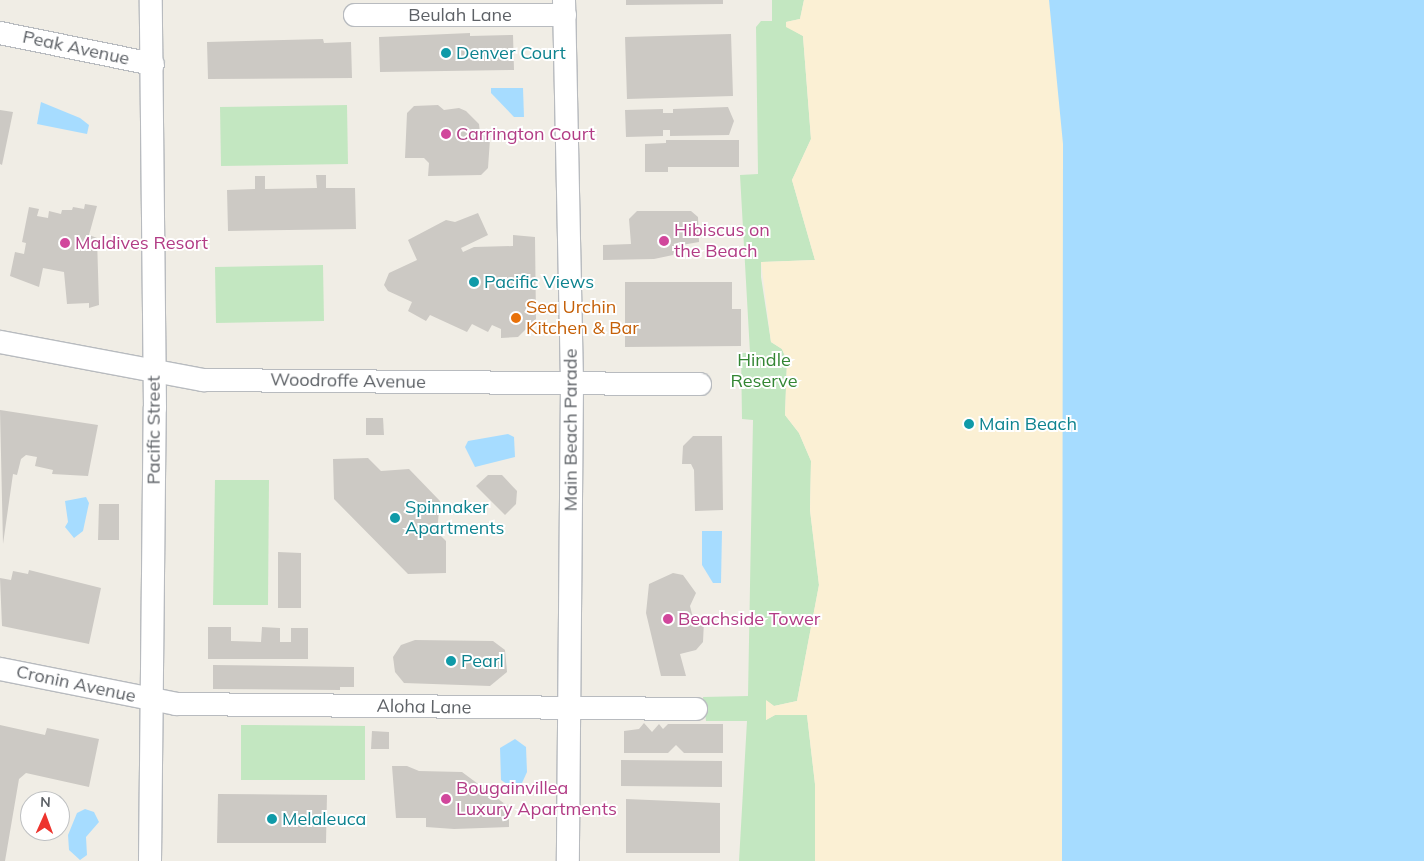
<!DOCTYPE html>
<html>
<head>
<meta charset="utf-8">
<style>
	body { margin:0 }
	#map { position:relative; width:1424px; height:861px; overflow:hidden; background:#f0ede5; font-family:Mulish,sans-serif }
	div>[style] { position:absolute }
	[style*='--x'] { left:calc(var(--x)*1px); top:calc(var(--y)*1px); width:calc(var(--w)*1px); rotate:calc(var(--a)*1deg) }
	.green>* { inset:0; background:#c3e7c1 }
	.sand>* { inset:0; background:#fbf0d4 }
	.water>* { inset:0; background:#a6dcff }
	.building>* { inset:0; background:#ccc9c4 }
	.roads { filter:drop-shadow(1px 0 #b8bbbf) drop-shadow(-1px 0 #b8bbbf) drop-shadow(0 1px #b8bbbf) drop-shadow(0 -1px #b8bbbf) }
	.minor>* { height:22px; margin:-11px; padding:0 11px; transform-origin:11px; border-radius:11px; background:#fff }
	.dots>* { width:14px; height:14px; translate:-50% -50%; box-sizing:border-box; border:2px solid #fff; border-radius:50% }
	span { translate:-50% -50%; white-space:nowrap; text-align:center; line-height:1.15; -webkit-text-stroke:4px #fff; paint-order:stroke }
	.street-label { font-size:18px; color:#5d6166 }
	.culture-label { font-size:18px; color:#0d838f }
	.left { translate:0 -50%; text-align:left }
	.hotel-label { font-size:18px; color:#b23c85 }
	.food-label { font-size:18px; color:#c56008 }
	.park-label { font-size:18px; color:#338633 }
	.north { position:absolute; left:20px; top:791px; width:50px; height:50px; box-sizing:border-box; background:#fff; border:1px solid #bec0c2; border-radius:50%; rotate:2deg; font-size:14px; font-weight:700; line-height:20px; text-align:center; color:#5d6166 }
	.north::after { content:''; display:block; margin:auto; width:18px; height:22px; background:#ed342e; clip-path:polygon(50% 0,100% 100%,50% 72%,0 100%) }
</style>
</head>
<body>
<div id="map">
	<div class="green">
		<i style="clip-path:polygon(772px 0,804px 0,800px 19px,786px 22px,786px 26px,803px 36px,811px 139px,792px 180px,815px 260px,761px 262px,761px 277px,771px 342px,782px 349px,787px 361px,785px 415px,799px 433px,811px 461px,810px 510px,819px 585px,797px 701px,774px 706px,767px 701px,766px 720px,775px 715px,807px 715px,815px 784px,815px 861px,739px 861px,747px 721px,706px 721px,703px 697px,748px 696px,753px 420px,742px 419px,741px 353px,750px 353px,740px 175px,758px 174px,756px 27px,761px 21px,772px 21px)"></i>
		<i style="clip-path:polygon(347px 105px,348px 164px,221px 166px,220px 107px)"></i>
		<i style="clip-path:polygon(323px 265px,324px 321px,216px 323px,215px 267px)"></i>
		<i style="clip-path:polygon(215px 480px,269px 480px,268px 605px,213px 605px)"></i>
		<i style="clip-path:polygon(241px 725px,365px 726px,365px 780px,241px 780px)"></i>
	</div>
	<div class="sand">
		<i style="clip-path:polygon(804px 0,1133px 0,1151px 861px,815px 861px,815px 784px,807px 715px,775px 715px,766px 720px,766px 700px,774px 706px,797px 701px,819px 585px,810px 510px,811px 461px,799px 433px,785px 415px,787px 361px,782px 349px,771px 342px,761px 262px,815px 260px,792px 180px,811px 139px,803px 36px,786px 27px,786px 22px,800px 19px)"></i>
	</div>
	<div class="water">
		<i style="clip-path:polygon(1049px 0,1424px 0,1424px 861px,1062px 861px,1063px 144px)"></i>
		<i style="clip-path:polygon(491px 88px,523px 88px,524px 117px,514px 117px,491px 93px)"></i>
		<i style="clip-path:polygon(41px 102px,80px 118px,89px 125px,87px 134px,37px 124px)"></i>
		<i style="clip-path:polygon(508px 434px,514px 437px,515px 457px,475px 467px,465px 447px,468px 441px)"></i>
		<i style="clip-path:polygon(86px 497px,89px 503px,83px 531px,74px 538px,65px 527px,68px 522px,65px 501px)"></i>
		<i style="clip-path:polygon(702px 531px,722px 531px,721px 583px,713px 583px,702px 565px)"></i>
		<i style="clip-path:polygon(515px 739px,526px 747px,527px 772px,522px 783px,510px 786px,501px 780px,500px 748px)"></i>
		<i style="clip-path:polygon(85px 809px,94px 812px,99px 822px,86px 837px,87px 855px,80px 860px,69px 850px,68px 835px,77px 813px)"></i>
	</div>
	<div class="building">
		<i style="clip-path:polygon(626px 0,723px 0,723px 4px,626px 5px)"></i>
		<i style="clip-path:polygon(470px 33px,470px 36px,513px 35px,514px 70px,380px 72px,379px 37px)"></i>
		<i style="clip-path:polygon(731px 34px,733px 96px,627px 99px,625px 37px)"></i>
		<i style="clip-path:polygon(323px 39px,324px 43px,351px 42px,352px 78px,208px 79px,207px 42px)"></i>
		<i style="clip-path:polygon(438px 105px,444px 110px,459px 108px,466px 111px,479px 124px,480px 133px,490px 139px,488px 168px,481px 175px,428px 176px,429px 163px,424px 158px,405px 158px,407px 113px,414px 106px)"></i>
		<i style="clip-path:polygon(728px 107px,734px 121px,729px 135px,670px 136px,670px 130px,663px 130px,663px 136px,626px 137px,625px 110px,663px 109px,663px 113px,673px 113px,673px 109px)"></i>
		<i style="clip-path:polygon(0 110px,13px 112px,2px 165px,0 164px)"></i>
		<i style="clip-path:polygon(666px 140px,739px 140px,739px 167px,668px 167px,668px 172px,645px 172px,645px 144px,666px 143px)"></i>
		<i style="clip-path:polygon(316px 175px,326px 175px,326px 188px,355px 188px,356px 229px,228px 231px,227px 190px,255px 189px,255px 176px,265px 176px,265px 189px,317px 188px)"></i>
		<i style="clip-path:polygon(85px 204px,97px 206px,89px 235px,97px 238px,99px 305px,89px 308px,89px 303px,67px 304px,64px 272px,43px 268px,39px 287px,10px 276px,15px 252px,24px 254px,26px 243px,22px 242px,29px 207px,39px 209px,37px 216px,48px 218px,49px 211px,61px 214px,62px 210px,72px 210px,73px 207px,84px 209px)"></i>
		<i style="clip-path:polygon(637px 211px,691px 211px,698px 217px,699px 242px,676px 246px,673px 255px,654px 259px,603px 260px,603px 245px,631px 244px,629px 219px)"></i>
		<i style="clip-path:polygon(478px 213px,488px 235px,461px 248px,463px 252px,474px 247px,513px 246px,513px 235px,535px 237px,536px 319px,518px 337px,501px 338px,501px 329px,492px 325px,488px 332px,472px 324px,467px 332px,430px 315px,426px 321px,408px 311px,412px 302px,388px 291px,384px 285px,389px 273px,417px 260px,408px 240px,446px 220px,455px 222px)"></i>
		<i style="clip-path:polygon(625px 282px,732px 282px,732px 309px,741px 309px,741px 346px,625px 347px)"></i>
		<i style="clip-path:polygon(0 410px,98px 425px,88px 476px,52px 474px,53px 470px,35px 466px,37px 457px,26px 455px,21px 459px,17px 475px,13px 474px,3px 544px)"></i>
		<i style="clip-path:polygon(366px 418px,383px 418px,384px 435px,366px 435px)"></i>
		<i style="clip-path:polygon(693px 436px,722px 436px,723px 510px,695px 511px,694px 470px,691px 464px,682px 464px,683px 446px)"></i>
		<i style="clip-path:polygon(368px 458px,381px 471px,409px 469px,440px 501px,437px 532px,446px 541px,446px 573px,408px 574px,334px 499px,333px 459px)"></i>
		<i style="clip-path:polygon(488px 475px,502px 475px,517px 491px,516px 504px,505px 515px,476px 486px)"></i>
		<i style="clip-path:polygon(99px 504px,119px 504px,119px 540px,98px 540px)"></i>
		<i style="clip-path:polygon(278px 552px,301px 553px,301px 608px,278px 608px)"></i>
		<i style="clip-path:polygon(29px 570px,101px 588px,89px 644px,2px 626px,0 578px,11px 580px,13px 571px,28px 574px)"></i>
		<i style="clip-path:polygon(673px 573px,683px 575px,696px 593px,690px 606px,692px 614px,704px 621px,703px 642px,696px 650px,680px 654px,686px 676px,661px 676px,646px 613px,649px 584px)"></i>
		<i style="clip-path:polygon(208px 627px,231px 627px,231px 641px,261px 642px,262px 627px,280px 628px,280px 642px,291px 642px,291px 628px,308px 628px,308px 659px,208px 659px)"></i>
		<i style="clip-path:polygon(415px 640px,493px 641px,505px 650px,507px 672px,490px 686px,404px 683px,395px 672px,393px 657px,401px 645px)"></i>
		<i style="clip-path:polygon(213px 665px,354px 667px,354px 687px,340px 687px,340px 690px,213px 689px)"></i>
		<i style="clip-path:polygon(644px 723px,652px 732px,659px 724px,663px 729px,668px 724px,723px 724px,723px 753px,684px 753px,676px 745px,668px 753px,624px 753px,624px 731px,639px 729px)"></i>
		<i style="clip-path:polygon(0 725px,45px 735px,47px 728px,99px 739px,89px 787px,26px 773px,19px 779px,5px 861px,0 861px)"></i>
		<i style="clip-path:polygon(372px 731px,389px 732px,389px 749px,371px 749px)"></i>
		<i style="clip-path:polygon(621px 760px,722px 761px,722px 787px,621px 786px)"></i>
		<i style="clip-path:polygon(392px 766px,407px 766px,419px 771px,462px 772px,509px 807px,509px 827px,454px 829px,426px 827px,426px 818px,396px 818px)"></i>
		<i style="clip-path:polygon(218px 794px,327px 795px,326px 843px,217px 843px)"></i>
		<i style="clip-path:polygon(626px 799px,720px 803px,720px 853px,626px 853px)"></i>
	</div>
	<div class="roads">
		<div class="minor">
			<i style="--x:564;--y:0;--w:384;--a:88.8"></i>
			<i style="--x:572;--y:384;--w:477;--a:90.5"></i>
			<i style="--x:355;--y:15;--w:210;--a:0"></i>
			<i style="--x:0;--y:33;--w:156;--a:11.5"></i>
			<i style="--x:0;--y:342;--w:207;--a:10.6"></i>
			<i style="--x:203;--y:380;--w:497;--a:0.5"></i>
			<i style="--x:0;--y:669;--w:179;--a:11.2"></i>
			<i style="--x:176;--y:704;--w:520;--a:0.55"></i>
			<i style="--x:150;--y:861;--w:453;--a:-89.4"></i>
			<i style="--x:155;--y:408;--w:408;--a:-90.6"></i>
		</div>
	</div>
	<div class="dots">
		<i style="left:446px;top:53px;background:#0f9aa8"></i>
		<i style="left:446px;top:134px;background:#d1479c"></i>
		<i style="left:664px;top:241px;background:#d1479c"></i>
		<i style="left:65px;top:243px;background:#d1479c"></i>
		<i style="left:474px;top:282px;background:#0f9aa8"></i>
		<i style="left:516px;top:318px;background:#e8710a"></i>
		<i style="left:969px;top:424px;background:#0f9aa8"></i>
		<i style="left:395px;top:518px;background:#0f9aa8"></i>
		<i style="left:668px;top:619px;background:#d1479c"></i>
		<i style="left:451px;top:661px;background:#0f9aa8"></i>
		<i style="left:446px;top:799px;background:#d1479c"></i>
		<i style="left:272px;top:819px;background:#0f9aa8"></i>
	</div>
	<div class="street-label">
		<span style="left:460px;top:15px">Beulah Lane</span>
		<span style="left:76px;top:48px;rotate:12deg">Peak Avenue</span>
		<span style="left:348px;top:381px;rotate:1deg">Woodroffe Avenue</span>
		<span style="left:154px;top:430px;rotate:-90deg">Pacific Street</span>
		<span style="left:571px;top:430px;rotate:-90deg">Main Beach Parade</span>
		<span style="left:76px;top:684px;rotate:12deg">Cronin Avenue</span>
		<span style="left:424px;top:707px;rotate:1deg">Aloha Lane</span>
	</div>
	<div class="culture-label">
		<span class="left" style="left:456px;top:53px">Denver Court</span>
		<span class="left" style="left:484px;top:282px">Pacific Views</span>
		<span class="left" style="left:979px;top:424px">Main Beach</span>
		<span class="left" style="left:405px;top:518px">Spinnaker<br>Apartments</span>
		<span class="left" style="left:461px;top:661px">Pearl</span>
		<span class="left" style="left:282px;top:819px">Melaleuca</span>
	</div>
	<div class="hotel-label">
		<span class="left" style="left:456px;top:134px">Carrington Court</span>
		<span class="left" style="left:674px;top:241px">Hibiscus on<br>the Beach</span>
		<span class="left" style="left:75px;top:243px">Maldives Resort</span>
		<span class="left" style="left:678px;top:619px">Beachside Tower</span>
		<span class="left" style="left:456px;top:799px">Bougainvillea<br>Luxury Apartments</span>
	</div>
	<div class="food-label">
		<span class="left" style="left:526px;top:318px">Sea Urchin<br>Kitchen &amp; Bar</span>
	</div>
	<div class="park-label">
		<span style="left:764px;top:371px">Hindle<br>Reserve</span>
	</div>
	<div class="north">N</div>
</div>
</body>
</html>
